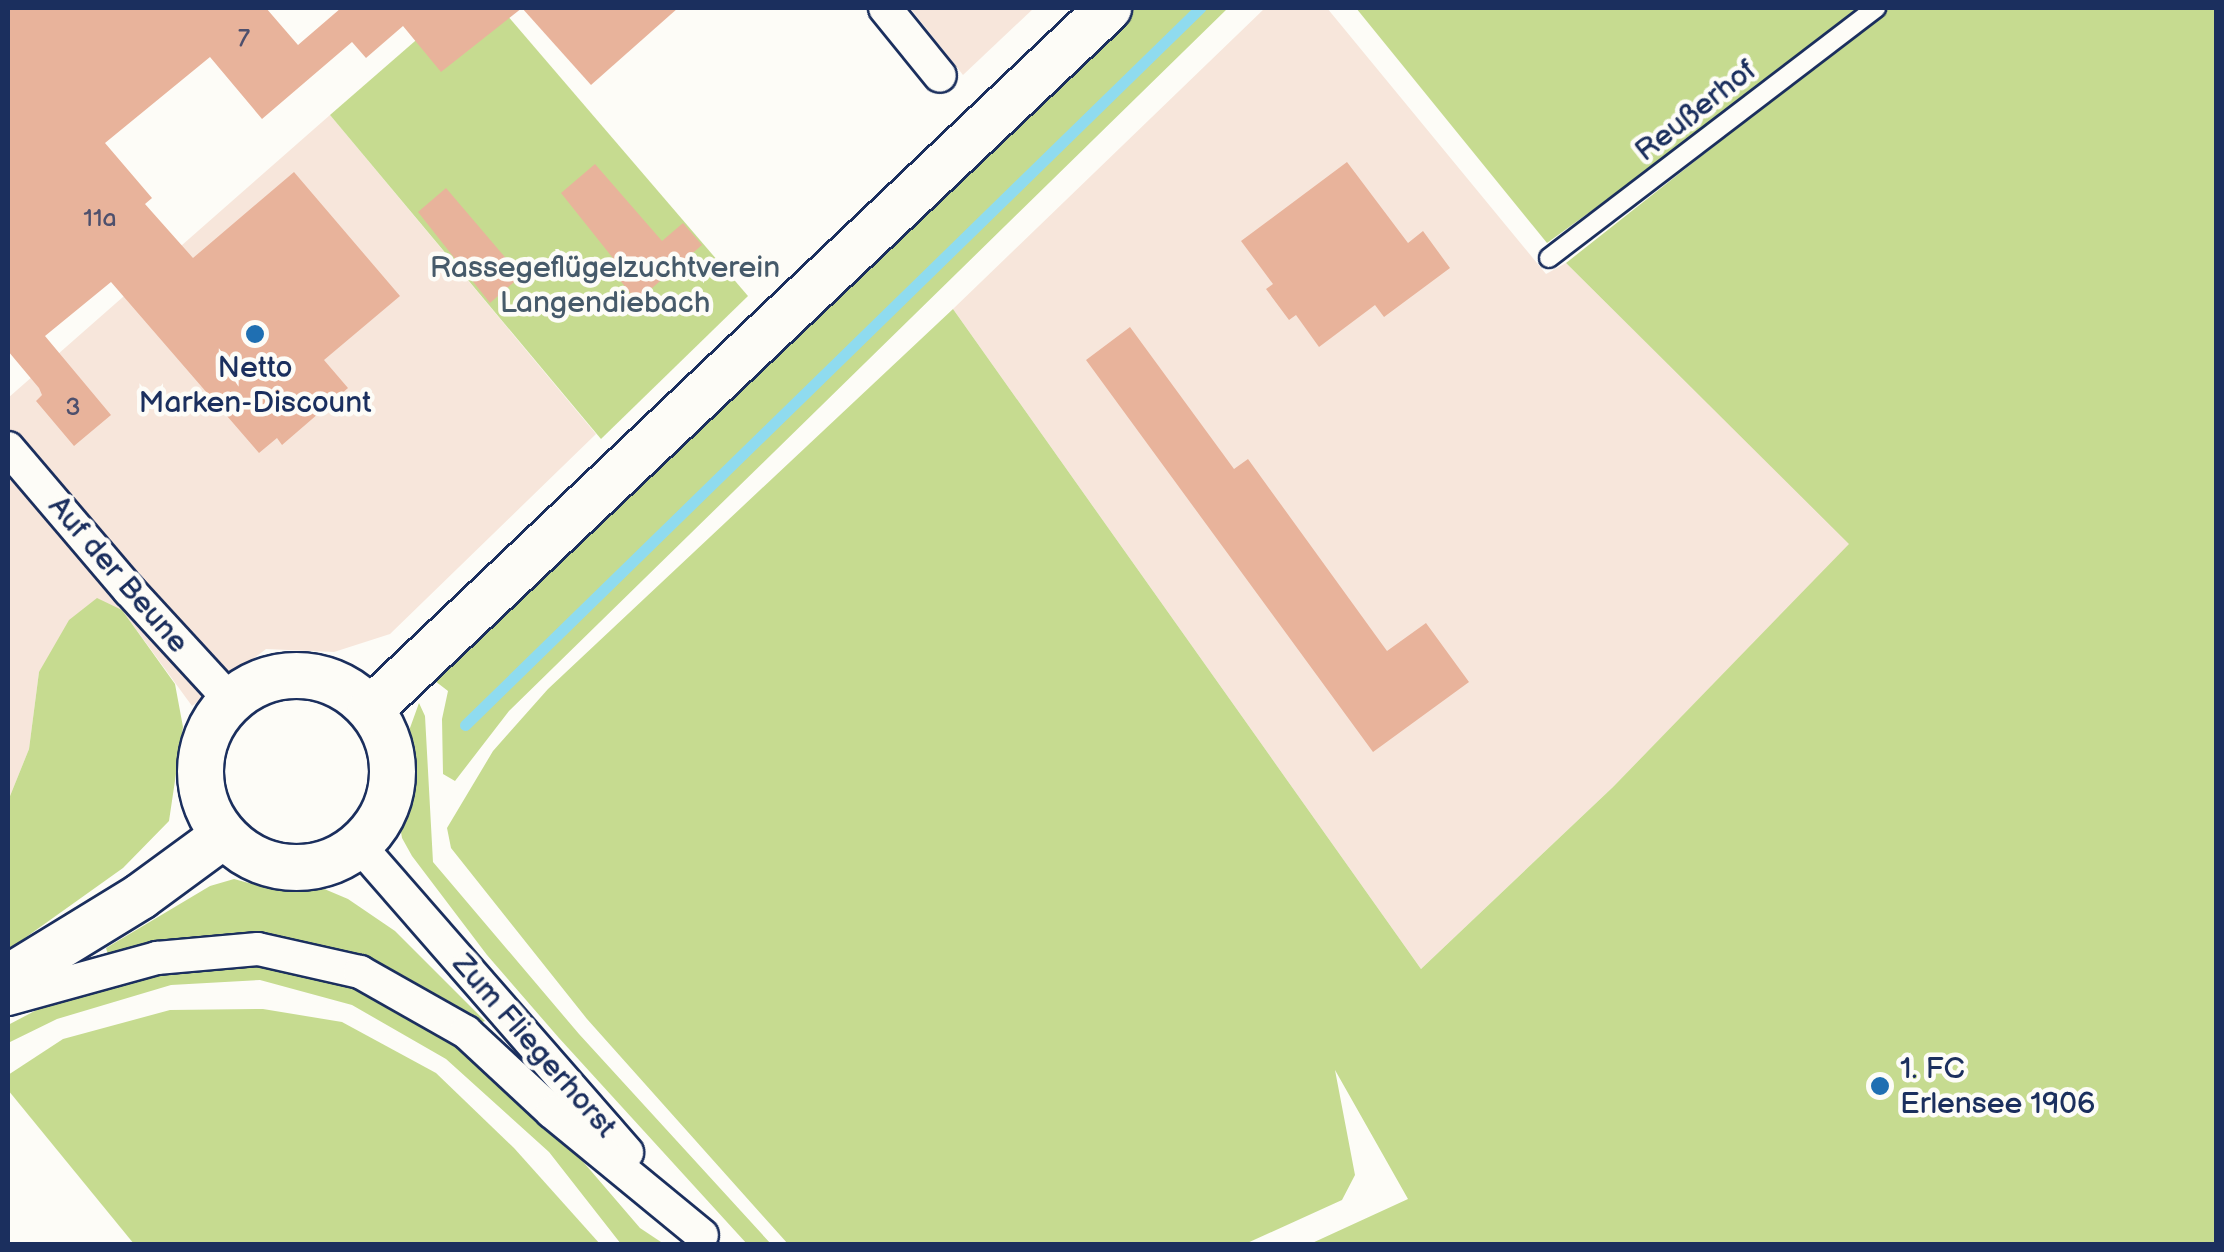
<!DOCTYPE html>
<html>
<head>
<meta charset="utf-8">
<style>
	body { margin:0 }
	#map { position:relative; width:2224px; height:1252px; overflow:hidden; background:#fdfcf7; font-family:"Balsamiq Sans",sans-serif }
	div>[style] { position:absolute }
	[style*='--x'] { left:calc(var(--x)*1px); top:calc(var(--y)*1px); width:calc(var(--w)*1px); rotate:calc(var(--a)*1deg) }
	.built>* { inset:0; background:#f7e6db }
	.green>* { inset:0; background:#c6db90 }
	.stream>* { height:11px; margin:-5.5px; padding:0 5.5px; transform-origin:5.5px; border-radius:5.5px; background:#8fdbef }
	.building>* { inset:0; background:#e8b39b }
	.roads { filter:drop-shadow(2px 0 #1b2f5e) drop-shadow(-2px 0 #1b2f5e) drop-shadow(0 2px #1b2f5e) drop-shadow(0 -2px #1b2f5e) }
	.lane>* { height:18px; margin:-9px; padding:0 9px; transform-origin:9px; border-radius:9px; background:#fdfcf7 }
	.street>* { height:32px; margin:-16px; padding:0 16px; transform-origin:16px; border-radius:16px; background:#fdfcf7 }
	.secondary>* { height:45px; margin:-22.5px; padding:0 22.5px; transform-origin:22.5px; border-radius:22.5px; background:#fdfcf7 }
	.secondary>.ring { margin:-22.5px; padding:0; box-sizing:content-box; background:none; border:45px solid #fdfcf7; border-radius:50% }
	.dots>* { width:28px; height:28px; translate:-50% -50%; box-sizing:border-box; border:5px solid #fdfcf7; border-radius:50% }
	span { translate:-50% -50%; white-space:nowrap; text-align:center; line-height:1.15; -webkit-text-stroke:9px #fdfcf7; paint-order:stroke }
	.number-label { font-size:25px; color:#4e506d }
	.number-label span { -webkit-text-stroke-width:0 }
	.street-label { font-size:30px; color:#1b2f5e }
	.park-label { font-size:30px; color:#465a6a }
	.poi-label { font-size:30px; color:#1b2f5e }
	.left { translate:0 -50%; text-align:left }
	.frame { position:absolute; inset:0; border:10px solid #1b2f5e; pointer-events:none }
</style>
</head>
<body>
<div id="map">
	<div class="built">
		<i style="clip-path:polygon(910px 8px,1034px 8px,963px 75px)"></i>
		<i style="clip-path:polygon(1265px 8px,1327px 8px,1546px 274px,1566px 263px,1850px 544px,1613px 787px,1421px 969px,953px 309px)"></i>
		<i style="clip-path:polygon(330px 115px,596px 434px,390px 634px,334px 652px,266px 649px,192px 706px,122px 610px,39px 672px,29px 749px,8px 801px,8px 398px)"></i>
	</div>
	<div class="green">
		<i style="clip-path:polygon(453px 8px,501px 8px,748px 296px,601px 439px,330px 115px)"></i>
		<i style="clip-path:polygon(1129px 8px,1228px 8px,509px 711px,455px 781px,443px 774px,442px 719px,448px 691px,435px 681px,770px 349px)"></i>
		<i style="clip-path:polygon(1356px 8px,1872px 8px,1547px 243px)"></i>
		<i style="clip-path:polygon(1889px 8px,2216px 8px,2216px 1244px,1310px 1244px,1408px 1199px,1335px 1070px,1355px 1175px,1342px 1200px,1245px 1244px,788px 1244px,587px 1019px,451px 848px,447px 828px,493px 751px,548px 689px,953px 309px,1421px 969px,1613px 787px,1849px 544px,1566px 263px)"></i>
		<i style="clip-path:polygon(97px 598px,122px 610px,175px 684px,183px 727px,169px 821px,123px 868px,8px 950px,8px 801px,29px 749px,39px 672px,69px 620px)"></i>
		<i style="clip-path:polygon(419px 703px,425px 716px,433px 862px,579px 1034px,771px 1244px,747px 1244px,559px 1038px,487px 955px,412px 856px,402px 838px,398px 815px,406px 739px)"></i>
		<i style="clip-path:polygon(234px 879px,263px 887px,322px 888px,348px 899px,395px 931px,485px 1021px,475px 1025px,368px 962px,109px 958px,106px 948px,210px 886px)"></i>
		<i style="clip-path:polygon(258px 961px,357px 980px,459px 1036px,561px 1136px,640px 1228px,664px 1244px,621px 1244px,549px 1152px,446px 1059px,352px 1005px,260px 980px,171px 985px,57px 1019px,8px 1043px,8px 1025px,48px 1004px,158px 968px)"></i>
		<i style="clip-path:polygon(263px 1009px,342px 1022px,436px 1073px,514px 1148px,600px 1244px,134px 1244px,8px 1090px,8px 1075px,63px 1039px,170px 1010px)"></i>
	</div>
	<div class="stream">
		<i style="--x:465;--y:725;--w:1027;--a:-44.29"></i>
	</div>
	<div class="building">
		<i style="clip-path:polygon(8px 8px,266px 8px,298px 45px,341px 8px,522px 8px,441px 72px,403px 26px,366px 58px,352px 42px,262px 119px,210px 57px,105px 143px,152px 198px,145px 204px,193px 258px,294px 172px,400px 296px,324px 360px,348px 388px,282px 445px,277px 438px,259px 453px,111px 282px,45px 336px,111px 415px,74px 446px,36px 401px,42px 395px,39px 388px,8px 351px)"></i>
		<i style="clip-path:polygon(522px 8px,678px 8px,591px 85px)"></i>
		<i style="clip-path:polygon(1347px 162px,1408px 243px,1423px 231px,1450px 268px,1384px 317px,1375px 305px,1319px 347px,1296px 315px,1289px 320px,1266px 289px,1273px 284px,1241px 241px)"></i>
		<i style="clip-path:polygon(595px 164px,662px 241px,683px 223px,702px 245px,637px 301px,618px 278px,624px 272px,561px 193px)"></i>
		<i style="clip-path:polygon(446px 188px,521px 276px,490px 303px,418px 212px)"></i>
		<i style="clip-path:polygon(1130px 327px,1234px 469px,1248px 459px,1387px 651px,1426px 623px,1469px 682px,1373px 752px,1086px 360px)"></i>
	</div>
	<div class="roads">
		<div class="lane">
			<i style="--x:1549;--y:258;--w:412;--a:-37.4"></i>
		</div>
		<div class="street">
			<i style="--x:885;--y:8;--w:87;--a:51"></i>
			<i style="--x:8;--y:448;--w:187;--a:49.6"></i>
			<i style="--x:129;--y:590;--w:149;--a:47.4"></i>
			<i style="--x:359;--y:845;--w:408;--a:48.9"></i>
			<i style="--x:8;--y:999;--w:155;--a:-15.4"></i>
			<i style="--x:157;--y:958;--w:101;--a:-5.1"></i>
			<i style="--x:258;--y:949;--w:105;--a:12.7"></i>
			<i style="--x:360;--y:972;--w:122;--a:29.5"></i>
			<i style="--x:466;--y:1032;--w:117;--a:42.9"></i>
			<i style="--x:552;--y:1112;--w:194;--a:39.4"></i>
		</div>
		<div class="secondary">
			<i class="ring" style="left:200px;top:675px;width:147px;height:147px"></i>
			<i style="--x:370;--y:709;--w:1018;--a:-43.53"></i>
			<i style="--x:8;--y:977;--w:155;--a:-31.5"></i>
			<i style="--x:140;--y:896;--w:103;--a:-36.3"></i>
		</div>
	</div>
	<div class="dots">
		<i style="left:255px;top:334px;background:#1f6fb2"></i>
		<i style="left:1880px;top:1086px;background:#1f6fb2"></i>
	</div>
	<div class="number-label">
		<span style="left:244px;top:39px">7</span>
		<span style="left:100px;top:219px">11a</span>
		<span style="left:73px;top:408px">3</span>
	</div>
	<div class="street-label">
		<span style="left:1696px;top:111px;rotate:-38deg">Reußerhof</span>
		<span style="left:118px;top:575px;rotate:49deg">Auf der Beune</span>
		<span style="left:534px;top:1046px;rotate:49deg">Zum Fliegerhorst</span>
	</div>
	<div class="park-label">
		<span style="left:605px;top:285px">Rassegeflügelzuchtverein<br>Langendiebach</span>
	</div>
	<div class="poi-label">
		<span style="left:255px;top:385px">Netto<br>Marken-Discount</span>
		<span class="left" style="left:1900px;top:1086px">1. FC<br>Erlensee 1906</span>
	</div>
	<div class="frame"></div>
</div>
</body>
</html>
